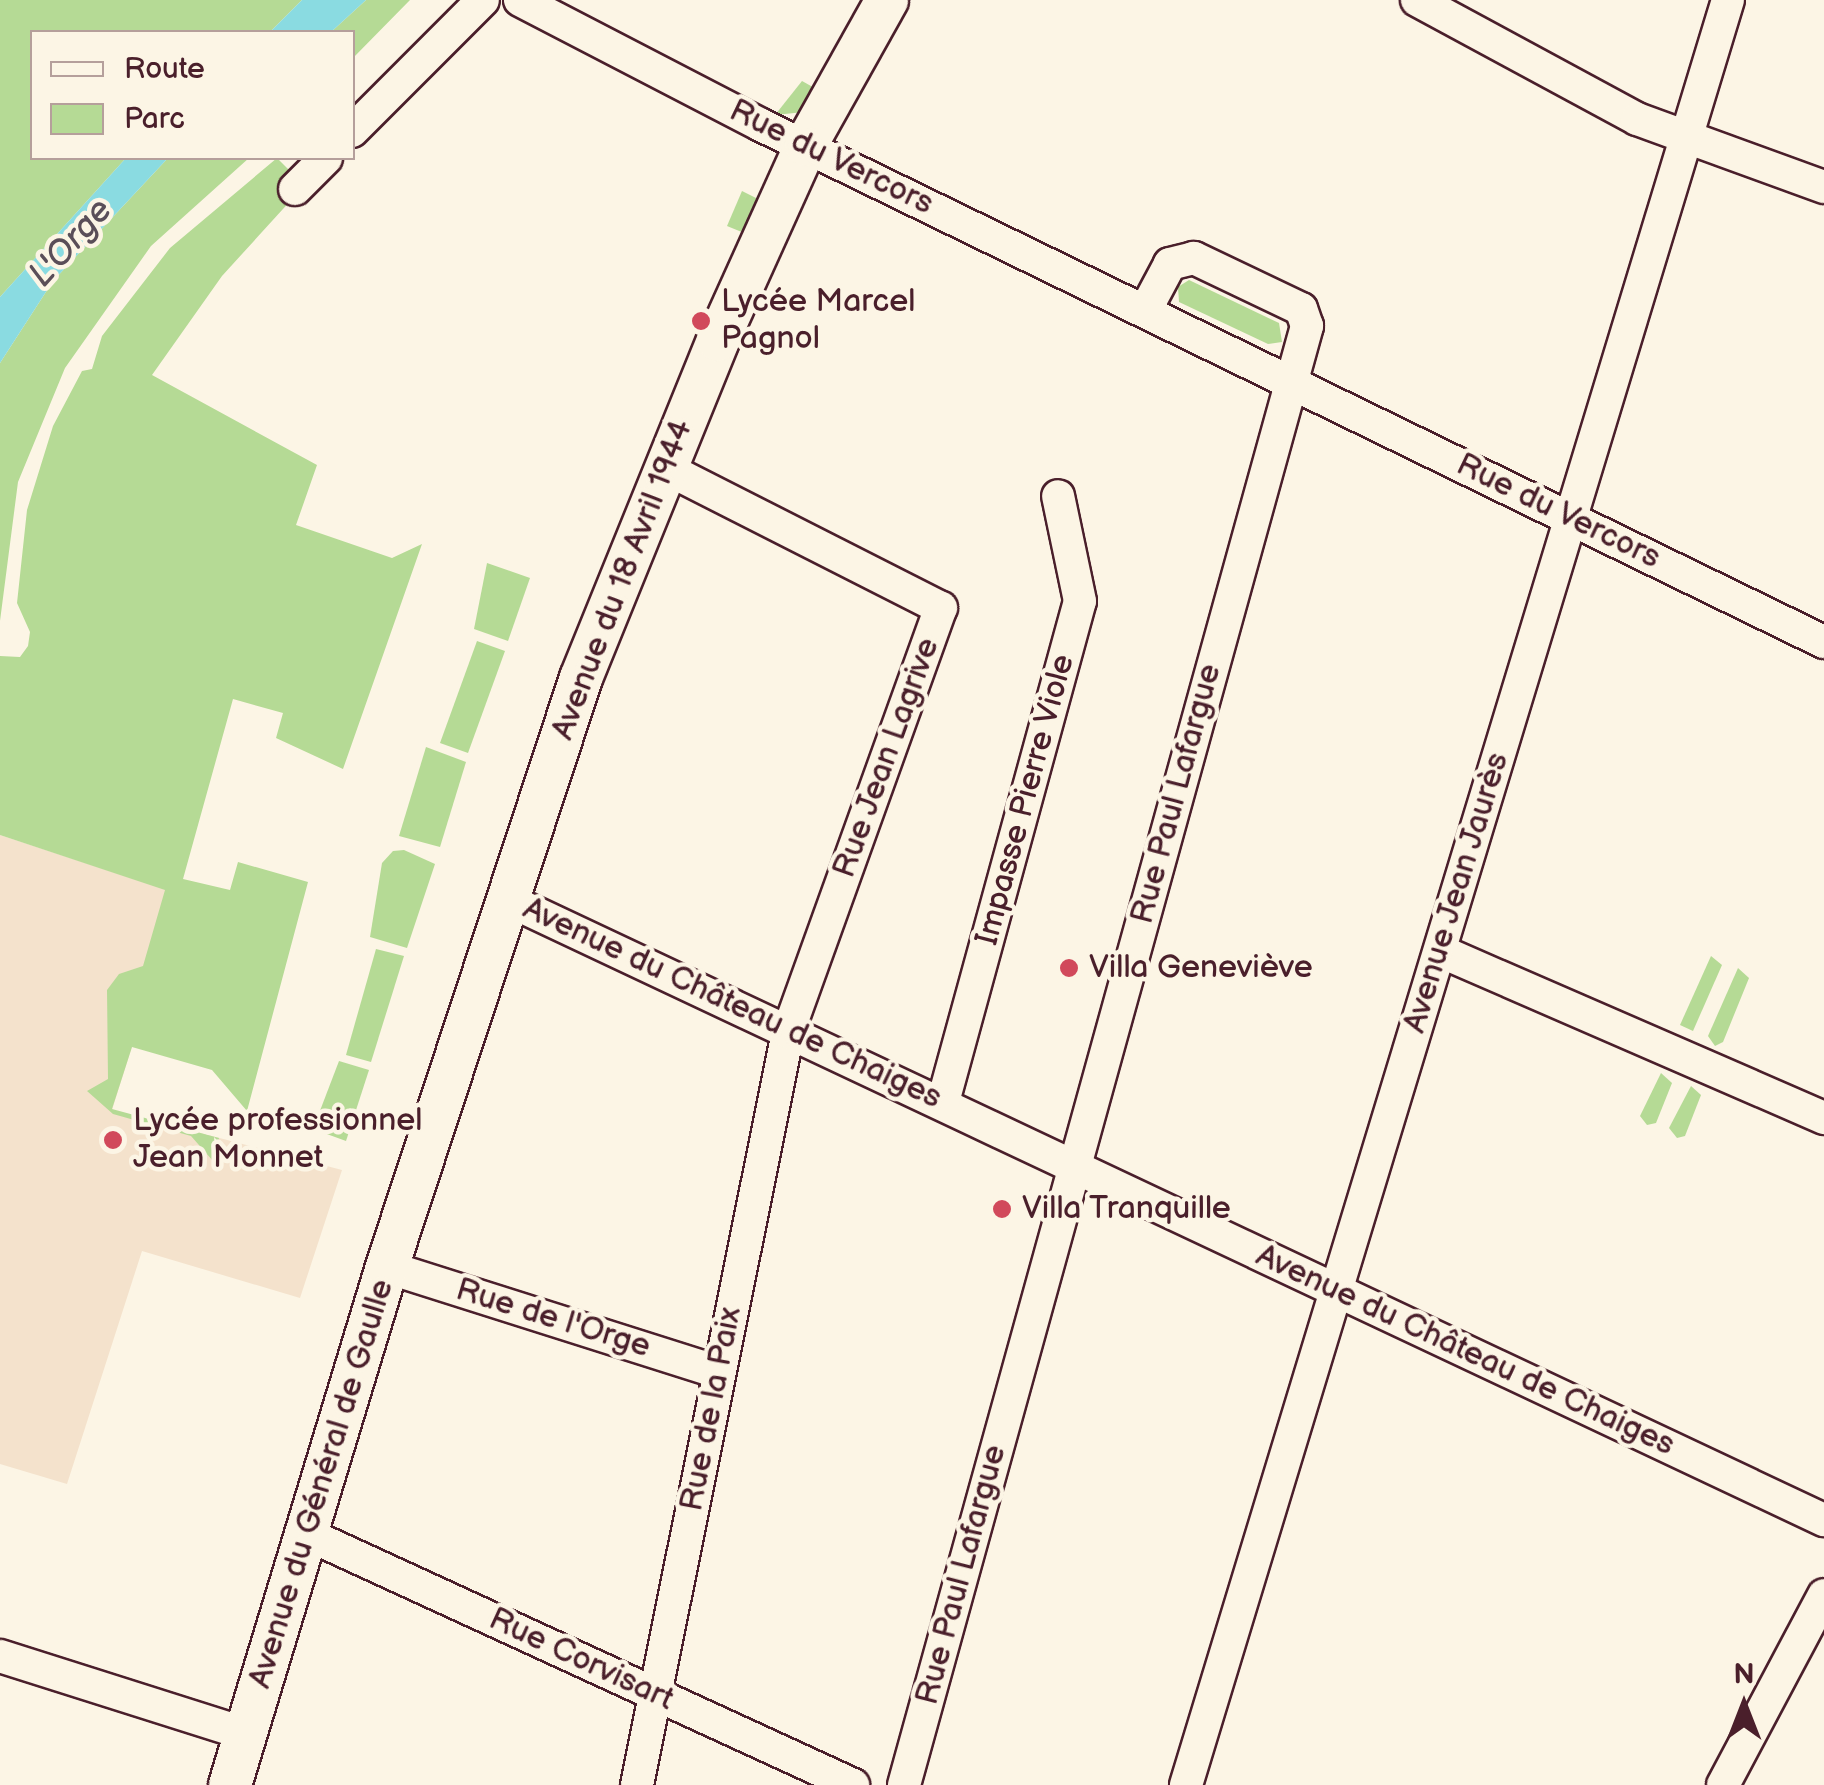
<!DOCTYPE html>
<html>
<head>
<meta charset="utf-8">
<style>
	body { margin:0 }
	#map { position:relative; width:1824px; height:1785px; overflow:hidden; background:#fcf5e5; font-family:"Balsamiq Sans",sans-serif }
	div>[style] { position:absolute }
	[style*='--x'] { left:calc(var(--x)*1px); top:calc(var(--y)*1px); width:calc(var(--w)*1px); rotate:calc(var(--a)*1deg) }
	.built>* { inset:0; background:#f4e2cc }
	.green>* { inset:0; background:#b5da95 }
	.water>* { inset:0; background:#8adbe1 }
	.roads { filter:drop-shadow(2px 0 #4a1f2b) drop-shadow(-2px 0 #4a1f2b) drop-shadow(0 2px #4a1f2b) drop-shadow(0 -2px #4a1f2b) }
	.minor>* { height:32px; margin:-16px; padding:0 16px; transform-origin:16px; border-radius:16px; background:#fcf5e5 }
	.tertiary>* { height:42px; margin:-21px; padding:0 21px; transform-origin:21px; border-radius:21px; background:#fcf5e5 }
	.dots>* { width:28px; height:28px; translate:-50% -50%; box-sizing:border-box; border:5px solid #fcf5e5; border-radius:50% }
	span { translate:-50% -50%; white-space:nowrap; text-align:center; line-height:1.15; -webkit-text-stroke:9px #fcf5e5; paint-order:stroke }
	.street-label { font-size:32px; color:#4a1f2b }
	.poi-label { font-size:32px; color:#4a1f2b }
	.left { translate:0 -50%; text-align:left }
	.water-label { font-size:35px; color:#5a4e58; font-style:italic }
	.legend { position:absolute; left:30px; top:30px; width:325px; height:130px; box-sizing:border-box; background:#fcf5e5; border:2px solid #b59f9b; margin:0; padding:12px 18px; list-style:none; font-size:30px; color:#4a1f2b }
	.legend li { display:flex; align-items:center; gap:20px; height:50px }
	.legend b { width:50px; border:2px solid #b59f9b }
	.north { position:absolute; left:1694px; top:1655px; width:100px; height:100px; -webkit-text-stroke:8px #fcf5e5; paint-order:stroke; rotate:0deg; font-size:28px; font-weight:700; line-height:40px; text-align:center; color:#4a1f2b }
	.north::after { content:''; display:block; margin:auto; width:35px; height:45px; background:#4a1f2b; clip-path:polygon(50% 0,100% 100%,50% 72%,0 100%) }
</style>
</head>
<body>
<div id="map">
	<div class="built">
		<i style="clip-path:polygon(0 835px,180px 894px,112px 1110px,342px 1170px,300px 1298px,142px 1251px,67px 1484px,0 1464px)"></i>
	</div>
	<div class="green">
		<i style="clip-path:polygon(0 0,302px 0,270px 32px,32px 32px,32px 158px,126px 158px,0 297px)"></i>
		<i style="clip-path:polygon(366px 0,410px 0,353px 58px,352px 32px,331px 32px)"></i>
		<i style="clip-path:polygon(802px 81px,820px 91px,804px 112px,775px 115px)"></i>
		<i style="clip-path:polygon(168px 158px,249px 158px,151px 246px,65px 368px,18px 482px,0 621px,0 363px,53px 281px)"></i>
		<i style="clip-path:polygon(277px 158px,294px 175px,293px 198px,222px 276px,152px 375px,317px 465px,296px 525px,392px 558px,422px 544px,343px 769px,276px 738px,283px 713px,233px 699px,183px 879px,230px 890px,238px 862px,308px 882px,247px 1111px,212px 1070px,132px 1047px,112px 1109px,219px 1138px,213px 1161px,191px 1136px,113px 1114px,87px 1091px,108px 1079px,107px 990px,119px 974px,143px 966px,165px 890px,0 835px,0 656px,20px 657px,28px 646px,30px 632px,17px 603px,27px 510px,53px 426px,82px 371px,92px 369px,102px 336px,170px 248px)"></i>
		<i style="clip-path:polygon(742px 191px,764px 202px,749px 235px,727px 226px)"></i>
		<i style="clip-path:polygon(1189px 280px,1279px 323px,1282px 342px,1268px 344px,1179px 302px,1178px 287px)"></i>
		<i style="clip-path:polygon(487px 563px,530px 578px,508px 641px,474px 629px)"></i>
		<i style="clip-path:polygon(477px 641px,505px 651px,468px 753px,440px 743px)"></i>
		<i style="clip-path:polygon(426px 747px,466px 762px,440px 847px,399px 836px)"></i>
		<i style="clip-path:polygon(404px 850px,435px 864px,407px 948px,370px 937px,382px 863px,393px 851px)"></i>
		<i style="clip-path:polygon(376px 949px,404px 956px,371px 1062px,346px 1055px)"></i>
		<i style="clip-path:polygon(1711px 956px,1722px 965px,1693px 1031px,1680px 1025px)"></i>
		<i style="clip-path:polygon(1738px 968px,1749px 978px,1723px 1042px,1715px 1046px,1708px 1036px)"></i>
		<i style="clip-path:polygon(339px 1061px,369px 1070px,346px 1141px,313px 1129px)"></i>
		<i style="clip-path:polygon(1661px 1073px,1672px 1083px,1656px 1123px,1647px 1125px,1640px 1116px)"></i>
		<i style="clip-path:polygon(1691px 1086px,1701px 1095px,1685px 1136px,1677px 1138px,1669px 1128px)"></i>
	</div>
	<div class="water">
		<i style="clip-path:polygon(302px 0,366px 0,331px 32px,270px 32px)"></i>
		<i style="clip-path:polygon(126px 158px,168px 158px,53px 281px,0 363px,0 297px)"></i>
	</div>
	<div class="roads">
		<div class="minor">
			<i style="--x:520;--y:0;--w:271;--a:27.4"></i>
			<i style="--x:761;--y:125;--w:1182;--a:25.94"></i>
			<i style="--x:1417;--y:0;--w:250;--a:28.4"></i>
			<i style="--x:1637;--y:119;--w:199;--a:20"></i>
			<i style="--x:352;--y:131;--w:185;--a:-45"></i>
			<i style="--x:295;--y:189;--w:44;--a:-45"></i>
			<i style="--x:508;--y:900;--w:1455;--a:25.23"></i>
			<i style="--x:1440;--y:951;--w:419;--a:23.5"></i>
			<i style="--x:943;--y:1102;--w:519;--a:-74.71"></i>
			<i style="--x:1080;--y:601;--w:107;--a:-101.8"></i>
			<i style="--x:387;--y:1267;--w:348;--a:17.6"></i>
			<i style="--x:309;--y:1535;--w:599;--a:24.68"></i>
			<i style="--x:0;--y:1656;--w:258;--a:17.6"></i>
			<i style="--x:637;--y:1785;--w:768;--a:-78.66"></i>
			<i style="--x:788;--y:1032;--w:451;--a:-70.2"></i>
			<i style="--x:941;--y:608;--w:312;--a:-153.1"></i>
			<i style="--x:904;--y:1785;--w:1514;--a:-74.56"></i>
			<i style="--x:1307;--y:326;--w:18;--a:-109"></i>
			<i style="--x:1301;--y:309;--w:119;--a:-154.5"></i>
			<i style="--x:1194;--y:258;--w:25;--a:166"></i>
			<i style="--x:1170;--y:264;--w:53;--a:118"></i>
			<i style="--x:1186;--y:1785;--w:1865;--a:-73.11"></i>
			<i style="--x:1723;--y:1785;--w:215;--a:-62"></i>
		</div>
		<div class="tertiary">
			<i style="--x:230;--y:1785;--w:541;--a:-73.14"></i>
			<i style="--x:387;--y:1267;--w:620;--a:-71.77"></i>
			<i style="--x:581;--y:678;--w:365;--a:-67.9"></i>
			<i style="--x:718;--y:340;--w:214;--a:-65.7"></i>
			<i style="--x:806;--y:145;--w:166;--a:-60.8"></i>
		</div>
	</div>
	<div class="dots">
		<i style="left:701px;top:321px;background:#d1495b"></i>
		<i style="left:1069px;top:968px;background:#d1495b"></i>
		<i style="left:113px;top:1140px;background:#d1495b"></i>
		<i style="left:1002px;top:1209px;background:#d1495b"></i>
	</div>
	<div class="street-label">
		<span style="left:831px;top:158px;rotate:26deg">Rue du Vercors</span>
		<span style="left:1558px;top:512px;rotate:26deg">Rue du Vercors</span>
		<span style="left:623px;top:580px;rotate:-69deg">Avenue du 18 Avril 1944</span>
		<span style="left:887px;top:758px;rotate:-70deg">Rue Jean Lagrive</span>
		<span style="left:1177px;top:794px;rotate:-75deg">Rue Paul Lafargue</span>
		<span style="left:1026px;top:800px;rotate:-75deg">Impasse Pierre Viole</span>
		<span style="left:1457px;top:893px;rotate:-73deg">Avenue Jean Jaurès</span>
		<span style="left:732px;top:1004px;rotate:25deg">Avenue du Château de Chaiges</span>
		<span style="left:553px;top:1319px;rotate:17deg">Rue de l'Orge</span>
		<span style="left:1465px;top:1351px;rotate:25deg">Avenue du Château de Chaiges</span>
		<span style="left:712px;top:1409px;rotate:-79deg">Rue de la Paix</span>
		<span style="left:322px;top:1484px;rotate:-73deg">Avenue du Général de Gaulle</span>
		<span style="left:962px;top:1575px;rotate:-75deg">Rue Paul Lafargue</span>
		<span style="left:581px;top:1660px;rotate:25deg">Rue Corvisart</span>
	</div>
	<div class="poi-label">
		<span class="left" style="left:721px;top:321px">Lycée Marcel<br>Pagnol</span>
		<span class="left" style="left:1089px;top:968px">Villa Geneviève</span>
		<span class="left" style="left:133px;top:1140px">Lycée professionnel<br>Jean Monnet</span>
		<span class="left" style="left:1022px;top:1209px">Villa Tranquille</span>
	</div>
	<div class="water-label">
		<span style="left:71px;top:243px;rotate:-48deg">L'Orge</span>
	</div>
	<ul class="legend">
	<li><b style="height:12px;background:#fcf5e5"></b>Route</li>
	<li><b style="height:28px;background:#b5da95"></b>Parc</li>
	</ul>
	<div class="north">N</div>
</div>
</body>
</html>
